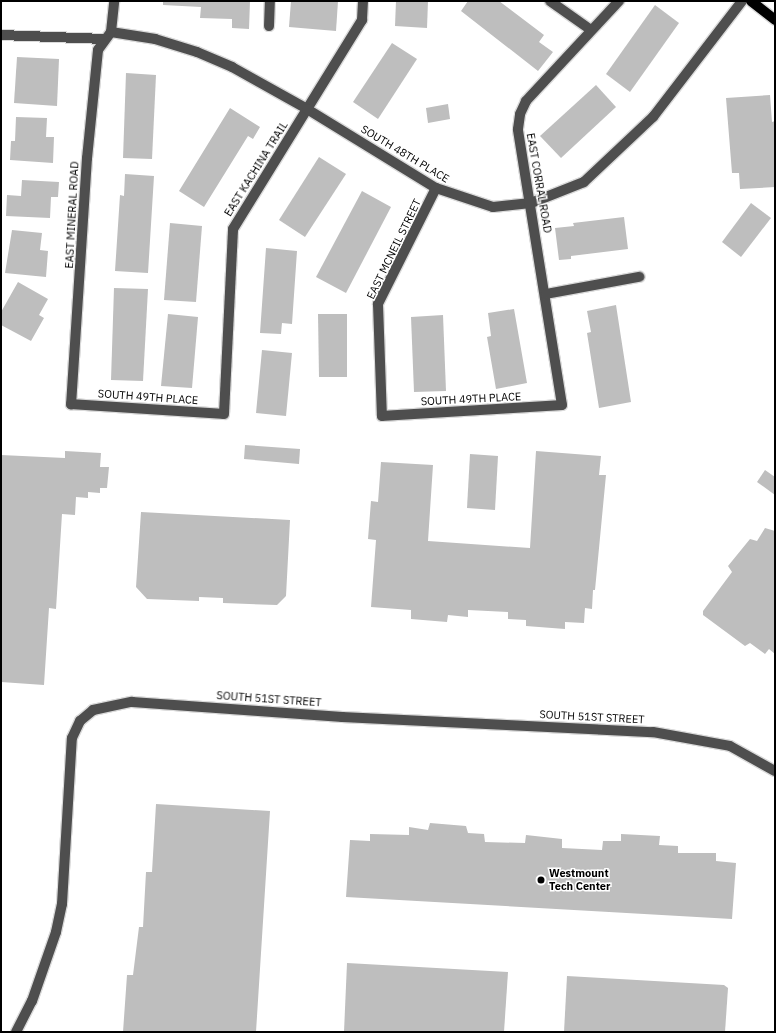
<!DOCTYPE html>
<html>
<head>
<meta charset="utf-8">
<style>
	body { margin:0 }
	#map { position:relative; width:776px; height:1033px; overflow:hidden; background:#fff; font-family:"IBM Plex Sans",sans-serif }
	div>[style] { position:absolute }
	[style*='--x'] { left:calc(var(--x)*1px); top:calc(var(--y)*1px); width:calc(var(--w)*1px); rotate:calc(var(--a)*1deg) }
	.building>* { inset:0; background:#bebebe }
	.roads { filter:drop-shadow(1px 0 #dbdbdb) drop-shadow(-1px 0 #dbdbdb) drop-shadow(0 1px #dbdbdb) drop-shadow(0 -1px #dbdbdb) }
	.minor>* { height:10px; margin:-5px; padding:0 5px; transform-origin:5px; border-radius:5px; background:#4e4e4e }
	.major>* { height:10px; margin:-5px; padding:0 5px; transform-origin:5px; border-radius:5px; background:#000 }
	.dots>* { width:11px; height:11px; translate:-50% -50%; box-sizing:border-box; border:2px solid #fff; border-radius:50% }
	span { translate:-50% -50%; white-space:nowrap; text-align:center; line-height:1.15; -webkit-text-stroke:3px #fff; paint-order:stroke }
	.street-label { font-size:11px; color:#000 }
	.poi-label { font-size:11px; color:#000; font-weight:700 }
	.left { translate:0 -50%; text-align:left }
	.frame { position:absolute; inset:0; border:2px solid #000; pointer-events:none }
</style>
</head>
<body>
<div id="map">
	<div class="building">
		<i style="clip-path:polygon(163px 1px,250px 1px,249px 29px,232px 28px,232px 19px,200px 18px,201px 7px,163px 5px)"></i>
		<i style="clip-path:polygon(291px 1px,338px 1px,336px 31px,289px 27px)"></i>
		<i style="clip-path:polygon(396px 1px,428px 1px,427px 28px,395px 26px)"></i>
		<i style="clip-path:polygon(468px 1px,499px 1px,544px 35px,539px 42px,553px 52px,538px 71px,461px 11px)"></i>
		<i style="clip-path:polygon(655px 5px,679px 23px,630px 92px,606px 74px)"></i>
		<i style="clip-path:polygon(392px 43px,417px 59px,378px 119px,353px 102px)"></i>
		<i style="clip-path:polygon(17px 57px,59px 59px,57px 106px,14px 103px)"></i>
		<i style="clip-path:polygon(126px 73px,156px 75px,152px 159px,123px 158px)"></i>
		<i style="clip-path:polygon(596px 85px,616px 107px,561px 158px,540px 136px)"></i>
		<i style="clip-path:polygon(770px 95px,772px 122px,775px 121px,775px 187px,740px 189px,739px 173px,732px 173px,726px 98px)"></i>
		<i style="clip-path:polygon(448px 104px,450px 119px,428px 123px,426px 108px)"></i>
		<i style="clip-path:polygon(230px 108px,260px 127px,253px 139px,248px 136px,204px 207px,179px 191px)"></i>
		<i style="clip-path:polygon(16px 117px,47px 118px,46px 137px,54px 137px,53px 163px,10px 160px,11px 141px,15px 141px)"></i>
		<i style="clip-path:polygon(319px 157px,346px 174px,305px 237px,279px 220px)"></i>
		<i style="clip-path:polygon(125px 174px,154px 176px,148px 273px,115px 271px,120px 195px,124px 196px)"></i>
		<i style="clip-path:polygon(22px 180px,59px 182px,58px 197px,51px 197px,50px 218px,6px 216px,7px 195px,21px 196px)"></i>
		<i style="clip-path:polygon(362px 191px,391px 207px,346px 293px,316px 277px)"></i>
		<i style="clip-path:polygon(751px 203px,771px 218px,741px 257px,722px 242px)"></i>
		<i style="clip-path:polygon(624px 217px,628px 249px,571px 256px,571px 259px,559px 260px,555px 228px,574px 226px,573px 223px)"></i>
		<i style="clip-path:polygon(170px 223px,202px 226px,196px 302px,164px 300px)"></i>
		<i style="clip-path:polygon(12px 230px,42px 233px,40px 250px,48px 251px,46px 277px,5px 273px)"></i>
		<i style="clip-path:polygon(266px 248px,297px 251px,292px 324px,282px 323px,281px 334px,260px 333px)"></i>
		<i style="clip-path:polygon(18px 282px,48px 299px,39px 315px,44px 318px,31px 341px,1px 325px,1px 312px)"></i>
		<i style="clip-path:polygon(114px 288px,148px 289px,143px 381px,111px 380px)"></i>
		<i style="clip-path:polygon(616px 305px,631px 402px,599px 408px,587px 333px,591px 332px,587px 311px)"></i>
		<i style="clip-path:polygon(514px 309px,527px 383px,496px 389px,487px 337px,491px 336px,488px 313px)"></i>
		<i style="clip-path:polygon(168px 314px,198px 317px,192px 388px,161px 386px)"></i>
		<i style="clip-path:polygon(318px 314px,347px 314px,347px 377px,319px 377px)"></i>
		<i style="clip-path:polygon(443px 315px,446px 391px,414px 392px,411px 317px)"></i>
		<i style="clip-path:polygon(262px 350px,292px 353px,286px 416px,256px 413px)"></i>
		<i style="clip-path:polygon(245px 445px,300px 449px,299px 464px,244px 459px)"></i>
		<i style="clip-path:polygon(65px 451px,101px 453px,100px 467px,109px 467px,107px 488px,100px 488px,100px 493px,88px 492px,88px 498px,76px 497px,75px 515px,62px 514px,56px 609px,49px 608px,44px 685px,1px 682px,1px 455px,65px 458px)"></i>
		<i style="clip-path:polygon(536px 451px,601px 456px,599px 475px,606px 475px,595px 590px,593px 590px,592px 609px,585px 608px,584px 623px,565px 622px,565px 629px,526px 626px,526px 620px,508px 619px,508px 612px,468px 610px,468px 617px,448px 615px,447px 622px,411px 619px,411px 610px,371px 607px,376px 540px,368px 539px,371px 501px,378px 502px,381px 462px,433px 465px,428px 541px,530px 548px)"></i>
		<i style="clip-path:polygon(470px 454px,498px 456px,495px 510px,467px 508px)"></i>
		<i style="clip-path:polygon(765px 470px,775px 477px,775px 495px,757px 482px)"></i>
		<i style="clip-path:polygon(141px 512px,290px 520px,286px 596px,277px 605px,223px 603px,223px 598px,199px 597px,199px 601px,147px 599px,136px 587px)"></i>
		<i style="clip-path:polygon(765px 528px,775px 531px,775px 654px,769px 649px,765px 654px,750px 643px,745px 646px,703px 615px,703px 611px,732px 572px,728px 566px,750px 539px,757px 541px)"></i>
		<i style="clip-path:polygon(156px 804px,270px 811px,256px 1032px,123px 1032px,127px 975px,133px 975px,139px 927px,143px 927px,146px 872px,152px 872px)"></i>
		<i style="clip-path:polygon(430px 823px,466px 826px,468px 833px,484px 834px,485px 842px,525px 843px,526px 835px,562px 839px,562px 848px,602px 850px,603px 841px,621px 841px,621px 834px,660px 836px,659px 845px,678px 846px,678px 853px,716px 853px,716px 861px,736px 863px,732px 919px,346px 897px,350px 840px,370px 841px,370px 834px,409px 835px,409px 827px,428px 830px)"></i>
		<i style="clip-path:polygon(347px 963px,508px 972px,504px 1032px,344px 1032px)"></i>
		<i style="clip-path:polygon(567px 976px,724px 985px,728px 988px,725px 1032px,564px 1032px)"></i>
	</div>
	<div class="roads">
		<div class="minor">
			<i style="--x:550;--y:1;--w:50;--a:35.3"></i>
			<i style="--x:269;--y:26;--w:25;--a:-88"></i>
			<i style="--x:111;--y:32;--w:22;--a:126"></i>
			<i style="--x:98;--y:50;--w:109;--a:95.8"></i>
			<i style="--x:87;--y:158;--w:247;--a:93.7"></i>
			<i style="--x:71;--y:404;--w:153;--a:3.7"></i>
			<i style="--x:224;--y:414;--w:185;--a:-87.2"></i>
			<i style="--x:233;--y:229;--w:246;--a:-58.3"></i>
			<i style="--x:362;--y:20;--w:19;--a:-87"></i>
			<i style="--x:111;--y:32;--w:45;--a:9"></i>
			<i style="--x:155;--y:39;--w:44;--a:17.2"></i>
			<i style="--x:197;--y:52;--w:38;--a:23"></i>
			<i style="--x:232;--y:67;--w:86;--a:29.2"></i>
			<i style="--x:307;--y:109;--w:151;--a:31.5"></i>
			<i style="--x:436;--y:188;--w:60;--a:18.4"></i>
			<i style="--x:493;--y:207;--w:38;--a:-6"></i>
			<i style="--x:531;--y:203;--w:57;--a:-21.6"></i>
			<i style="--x:584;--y:182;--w:95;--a:-43.3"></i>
			<i style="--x:653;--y:117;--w:146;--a:-52.5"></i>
			<i style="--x:111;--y:32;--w:31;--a:-84"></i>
			<i style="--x:1;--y:35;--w:103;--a:2.2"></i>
			<i style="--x:436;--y:188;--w:130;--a:116.6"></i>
			<i style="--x:378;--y:304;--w:112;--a:88"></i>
			<i style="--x:382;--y:416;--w:180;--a:-3.5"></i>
			<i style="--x:562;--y:405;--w:279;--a:-99.1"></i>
			<i style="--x:518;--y:129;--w:15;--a:-82"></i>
			<i style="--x:520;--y:114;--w:14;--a:-65"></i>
			<i style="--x:526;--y:101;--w:137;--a:-47.1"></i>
			<i style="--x:546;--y:294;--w:95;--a:-10.4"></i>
			<i style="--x:16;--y:1032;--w:35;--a:-63"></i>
			<i style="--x:32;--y:1001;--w:73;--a:-70.8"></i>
			<i style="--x:56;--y:932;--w:29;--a:-78"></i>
			<i style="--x:62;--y:904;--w:166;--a:-86.6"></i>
			<i style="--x:72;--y:738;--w:19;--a:-65"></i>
			<i style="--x:80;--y:721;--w:17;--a:-40"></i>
			<i style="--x:93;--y:710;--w:40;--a:-12"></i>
			<i style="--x:132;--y:702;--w:211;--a:4.1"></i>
			<i style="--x:342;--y:717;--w:311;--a:2.8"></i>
			<i style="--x:653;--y:732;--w:78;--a:10.3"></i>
			<i style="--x:730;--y:746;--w:51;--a:29.1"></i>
		</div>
		<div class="major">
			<i style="--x:751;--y:1;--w:31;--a:38"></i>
		</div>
	</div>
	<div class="dots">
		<i style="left:541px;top:880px;background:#000"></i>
	</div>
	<div class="street-label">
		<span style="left:405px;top:154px;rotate:31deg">SOUTH 48TH PLACE</span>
		<span style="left:256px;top:169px;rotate:-58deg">EAST KACHINA TRAIL</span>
		<span style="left:539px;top:183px;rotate:80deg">EAST CORRAL ROAD</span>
		<span style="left:72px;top:215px;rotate:-87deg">EAST MINERAL ROAD</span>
		<span style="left:394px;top:249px;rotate:-64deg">EAST MCNEIL STREET</span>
		<span style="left:148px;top:397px;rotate:4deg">SOUTH 49TH PLACE</span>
		<span style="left:471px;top:399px;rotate:-3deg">SOUTH 49TH PLACE</span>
		<span style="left:269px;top:699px;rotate:4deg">SOUTH 51ST STREET</span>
		<span style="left:592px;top:717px;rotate:3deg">SOUTH 51ST STREET</span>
	</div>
	<div class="poi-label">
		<span class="left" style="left:549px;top:880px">Westmount<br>Tech Center</span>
	</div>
	<div class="frame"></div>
</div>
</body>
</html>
